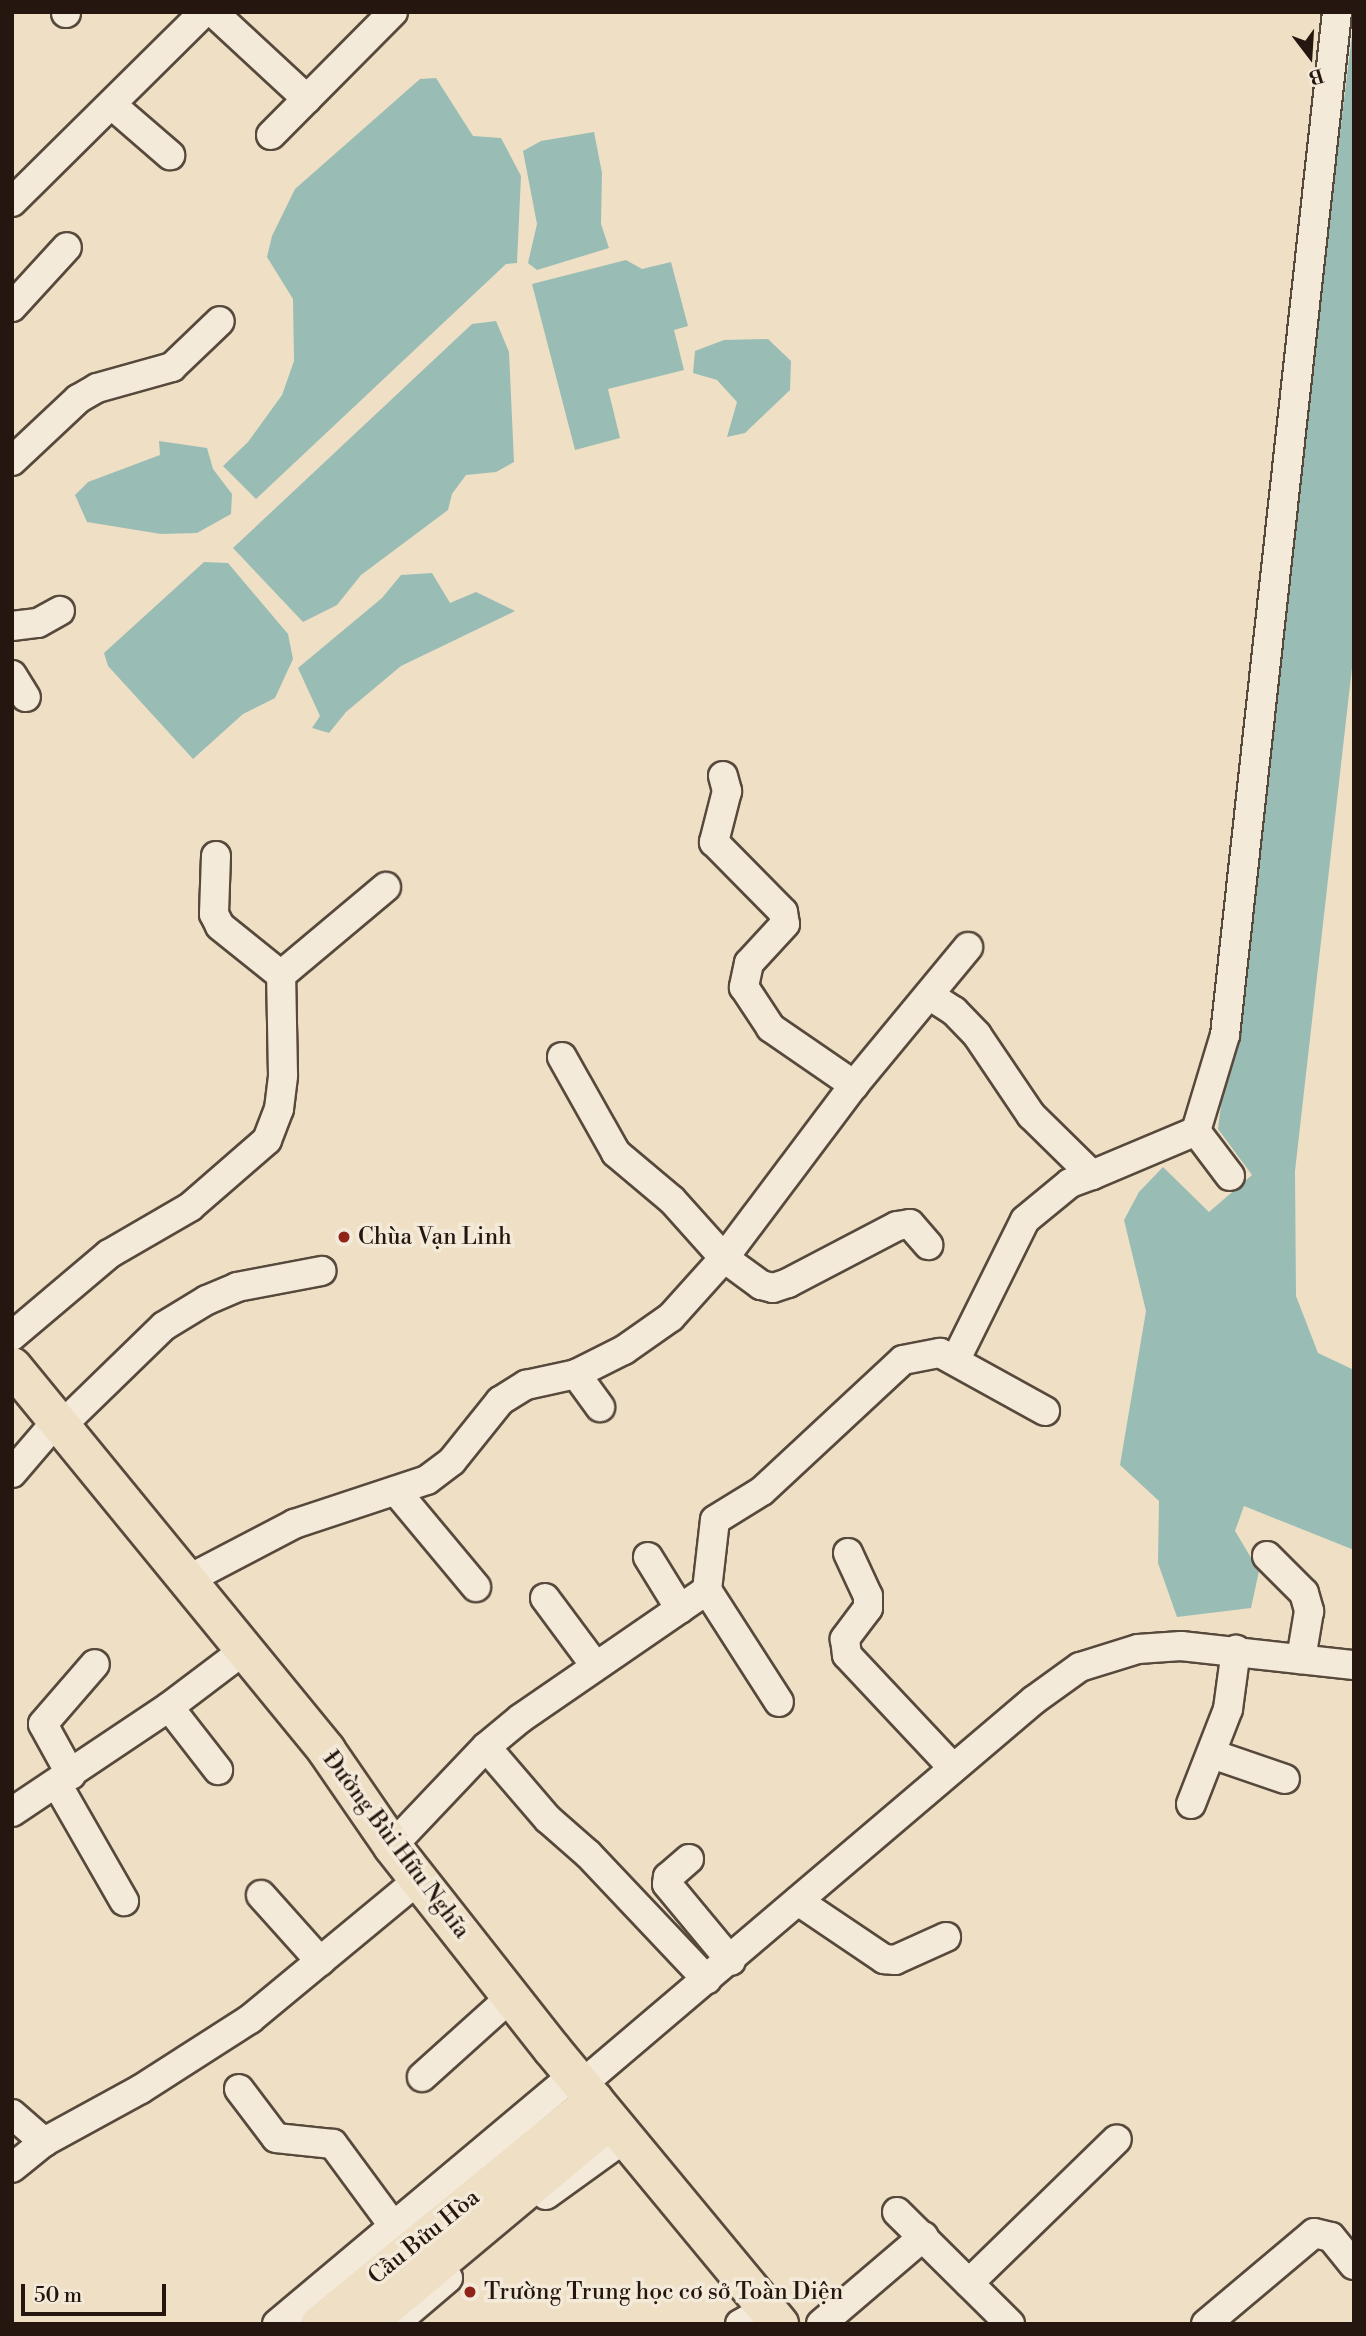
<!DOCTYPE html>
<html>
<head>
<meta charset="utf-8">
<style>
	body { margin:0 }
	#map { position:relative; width:1366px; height:2336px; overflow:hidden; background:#eedfc5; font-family:"Libre Bodoni",serif }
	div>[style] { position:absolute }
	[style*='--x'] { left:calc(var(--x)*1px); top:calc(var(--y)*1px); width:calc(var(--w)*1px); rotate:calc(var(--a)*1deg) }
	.water>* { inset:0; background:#99bdb5 }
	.roads { filter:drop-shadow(2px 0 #57493c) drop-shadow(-2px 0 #57493c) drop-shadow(0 2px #57493c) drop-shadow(0 -2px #57493c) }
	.minor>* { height:28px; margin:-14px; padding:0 14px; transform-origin:14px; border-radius:14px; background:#f4ead9 }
	.major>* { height:37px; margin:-18.5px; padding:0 18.5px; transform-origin:18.5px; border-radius:18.5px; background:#eedfc5 }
	.dots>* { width:19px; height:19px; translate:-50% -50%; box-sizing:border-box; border:4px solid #f4ead9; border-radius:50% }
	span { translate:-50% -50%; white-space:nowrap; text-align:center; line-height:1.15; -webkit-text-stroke:7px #f4ead9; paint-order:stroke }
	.poi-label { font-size:23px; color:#25170f }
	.left { translate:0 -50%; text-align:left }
	.street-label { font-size:23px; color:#25170f }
	.frame { position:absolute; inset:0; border:14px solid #25170f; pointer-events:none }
	.north { position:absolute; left:1275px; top:21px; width:70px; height:70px; -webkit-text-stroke:5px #f4ead9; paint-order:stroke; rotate:163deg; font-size:19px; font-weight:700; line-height:28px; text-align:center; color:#25170f }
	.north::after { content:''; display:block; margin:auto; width:24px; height:32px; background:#25170f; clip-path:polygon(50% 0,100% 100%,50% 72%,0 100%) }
	.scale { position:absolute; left:21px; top:2284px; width:145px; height:32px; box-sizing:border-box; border:4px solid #25170f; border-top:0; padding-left:9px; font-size:21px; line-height:24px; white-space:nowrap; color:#25170f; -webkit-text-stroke:5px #f4ead9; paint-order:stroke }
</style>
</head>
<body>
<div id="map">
	<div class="water">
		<i style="clip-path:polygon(1354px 18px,1354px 650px,1295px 1171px,1296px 1296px,1318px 1353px,1354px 1370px,1354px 1550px,1244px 1506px,1235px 1531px,1259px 1571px,1251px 1608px,1177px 1617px,1158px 1563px,1159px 1501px,1120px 1465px,1146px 1311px,1124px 1220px,1139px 1192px,1163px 1167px,1209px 1212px,1252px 1175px,1218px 1129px)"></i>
		<i style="clip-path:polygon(436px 78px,473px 136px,501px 138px,521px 176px,517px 263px,506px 264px,256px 499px,223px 466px,248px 442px,282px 395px,294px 361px,293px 299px,267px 257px,272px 236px,295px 189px,420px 79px)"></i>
		<i style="clip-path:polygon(594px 132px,602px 173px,601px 224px,609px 248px,537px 270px,528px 263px,537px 224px,523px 151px,541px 141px)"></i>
		<i style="clip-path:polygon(626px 260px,642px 269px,671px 262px,688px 326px,674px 330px,684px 370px,608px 389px,620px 438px,575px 450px,532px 284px)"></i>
		<i style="clip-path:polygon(496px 321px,509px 352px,514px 462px,496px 472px,466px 475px,452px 494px,448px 510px,361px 575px,337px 605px,303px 622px,233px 548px,472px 324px)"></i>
		<i style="clip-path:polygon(768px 339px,791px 361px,790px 390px,745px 433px,727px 437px,737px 402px,717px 380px,693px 373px,695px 351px,724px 340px)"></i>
		<i style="clip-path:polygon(159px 441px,207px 448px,213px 469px,232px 494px,231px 514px,197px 533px,161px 534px,87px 522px,75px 495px,88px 482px,160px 455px)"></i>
		<i style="clip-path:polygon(204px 562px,228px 563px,288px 634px,293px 659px,275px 698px,243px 714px,193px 759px,108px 666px,104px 653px)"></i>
		<i style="clip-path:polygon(432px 573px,450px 603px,476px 592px,515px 611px,401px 666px,346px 712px,329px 733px,312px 728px,320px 716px,298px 668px,382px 598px,401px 575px)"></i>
	</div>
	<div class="roads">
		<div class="minor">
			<i style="--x:213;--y:12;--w:128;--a:42.8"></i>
			<i style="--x:66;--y:13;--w:1;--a:-90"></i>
			<i style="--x:112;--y:105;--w:77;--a:40.8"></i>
			<i style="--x:271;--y:135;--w:173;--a:-45.2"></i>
			<i style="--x:12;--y:202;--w:270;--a:-44.7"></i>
			<i style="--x:12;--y:307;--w:81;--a:-47.5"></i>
			<i style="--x:12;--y:461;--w:91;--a:-43.2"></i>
			<i style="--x:78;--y:399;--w:22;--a:-30"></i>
			<i style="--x:97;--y:388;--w:78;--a:-15.6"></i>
			<i style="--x:172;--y:367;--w:66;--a:-43.8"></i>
			<i style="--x:12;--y:626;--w:26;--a:-7"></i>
			<i style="--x:38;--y:623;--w:25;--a:-29"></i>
			<i style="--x:12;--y:675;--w:26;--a:58"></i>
			<i style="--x:723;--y:776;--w:16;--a:75"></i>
			<i style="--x:727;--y:791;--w:53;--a:104.3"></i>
			<i style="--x:714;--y:842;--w:98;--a:45.4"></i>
			<i style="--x:783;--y:912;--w:12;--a:81"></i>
			<i style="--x:785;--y:924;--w:53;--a:132.7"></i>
			<i style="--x:749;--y:963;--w:25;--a:102"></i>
			<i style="--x:744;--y:987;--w:49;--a:56.6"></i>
			<i style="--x:771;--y:1028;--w:101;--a:34.5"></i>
			<i style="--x:216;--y:856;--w:58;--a:92"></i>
			<i style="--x:214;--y:914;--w:13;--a:63"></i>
			<i style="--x:220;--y:926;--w:78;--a:38.8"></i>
			<i style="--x:929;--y:995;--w:30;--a:33"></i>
			<i style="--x:954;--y:1011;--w:33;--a:46"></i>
			<i style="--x:977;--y:1035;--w:97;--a:56"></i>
			<i style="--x:1031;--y:1115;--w:86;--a:44.5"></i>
			<i style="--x:1092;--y:1175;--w:113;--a:-22.9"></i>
			<i style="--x:562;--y:1057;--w:110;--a:60.6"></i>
			<i style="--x:616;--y:1153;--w:73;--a:40"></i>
			<i style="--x:672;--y:1200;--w:78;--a:48.1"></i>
			<i style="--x:724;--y:1258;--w:46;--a:36.1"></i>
			<i style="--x:761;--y:1285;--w:12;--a:14"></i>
			<i style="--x:773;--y:1288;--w:16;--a:-18"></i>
			<i style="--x:788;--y:1283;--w:123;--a:-27.6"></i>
			<i style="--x:897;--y:1226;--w:13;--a:-9"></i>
			<i style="--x:910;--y:1224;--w:28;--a:49"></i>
			<i style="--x:1230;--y:1176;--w:56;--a:-127.1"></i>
			<i style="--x:1196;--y:1131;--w:100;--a:-73.2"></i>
			<i style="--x:1225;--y:1035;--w:1029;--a:-83.75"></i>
			<i style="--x:12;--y:1336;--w:127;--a:-40.2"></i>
			<i style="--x:109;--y:1254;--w:94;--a:-30.1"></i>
			<i style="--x:190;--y:1207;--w:102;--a:-41"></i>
			<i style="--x:267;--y:1140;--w:33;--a:-69"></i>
			<i style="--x:279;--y:1109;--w:34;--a:-83"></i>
			<i style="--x:283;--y:1075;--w:100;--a:-91.1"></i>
			<i style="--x:281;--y:975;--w:137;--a:-40"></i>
			<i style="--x:956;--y:1359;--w:155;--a:-63.6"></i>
			<i style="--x:1025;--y:1220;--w:58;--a:-39.4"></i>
			<i style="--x:1070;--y:1183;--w:23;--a:-20"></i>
			<i style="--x:576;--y:1374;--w:41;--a:54"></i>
			<i style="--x:59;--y:1428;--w:146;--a:-44.2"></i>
			<i style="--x:164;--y:1326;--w:50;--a:-31.2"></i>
			<i style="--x:207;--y:1300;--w:33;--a:-23"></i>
			<i style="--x:237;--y:1287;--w:86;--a:-10.8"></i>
			<i style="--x:12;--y:1473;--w:66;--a:-49.3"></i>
			<i style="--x:396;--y:1491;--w:125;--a:50.2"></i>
			<i style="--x:848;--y:1553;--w:47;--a:65.1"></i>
			<i style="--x:868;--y:1596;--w:12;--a:90"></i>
			<i style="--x:868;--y:1608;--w:39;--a:127"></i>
			<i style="--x:845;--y:1639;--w:16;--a:83"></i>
			<i style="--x:847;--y:1655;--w:155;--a:46.8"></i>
			<i style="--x:1267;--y:1556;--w:52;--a:45"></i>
			<i style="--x:1304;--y:1593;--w:19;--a:74"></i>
			<i style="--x:1309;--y:1611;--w:49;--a:99.5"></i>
			<i style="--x:648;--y:1557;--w:61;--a:58.4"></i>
			<i style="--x:189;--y:1579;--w:119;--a:-27.6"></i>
			<i style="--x:294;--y:1524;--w:140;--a:-18.3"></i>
			<i style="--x:427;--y:1480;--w:31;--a:-37"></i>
			<i style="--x:452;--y:1461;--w:77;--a:-51.3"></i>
			<i style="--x:500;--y:1401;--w:31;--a:-32"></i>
			<i style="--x:526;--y:1385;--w:51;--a:-12.4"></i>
			<i style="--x:576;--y:1374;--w:54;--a:-26.6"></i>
			<i style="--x:624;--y:1350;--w:57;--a:-35.1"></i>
			<i style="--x:671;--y:1317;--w:79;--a:-48.1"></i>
			<i style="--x:724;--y:1258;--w:216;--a:-53.1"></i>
			<i style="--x:854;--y:1085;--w:179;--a:-50.4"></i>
			<i style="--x:707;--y:1590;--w:133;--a:57.3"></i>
			<i style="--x:545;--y:1598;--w:82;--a:53.4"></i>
			<i style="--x:169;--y:1707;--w:80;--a:52.1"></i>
			<i style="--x:486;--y:1747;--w:95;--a:49.3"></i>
			<i style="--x:548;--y:1819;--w:53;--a:41.2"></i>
			<i style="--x:588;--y:1854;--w:173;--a:46.6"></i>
			<i style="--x:1212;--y:1754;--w:77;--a:18.9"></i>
			<i style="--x:71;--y:1775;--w:58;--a:-118.8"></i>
			<i style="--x:43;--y:1724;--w:79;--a:-49.1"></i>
			<i style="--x:57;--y:1784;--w:135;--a:60.2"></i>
			<i style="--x:1191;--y:1804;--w:102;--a:-68.7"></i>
			<i style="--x:1228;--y:1709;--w:60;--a:-82.3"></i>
			<i style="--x:12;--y:1812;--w:189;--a:-33.8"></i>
			<i style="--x:169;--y:1707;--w:93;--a:-37.1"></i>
			<i style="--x:392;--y:1846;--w:137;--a:-46.5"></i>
			<i style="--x:486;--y:1747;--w:45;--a:-39.6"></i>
			<i style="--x:521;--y:1718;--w:226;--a:-34.5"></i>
			<i style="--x:707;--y:1590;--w:70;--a:-83.5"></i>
			<i style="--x:715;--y:1520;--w:55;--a:-31.7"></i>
			<i style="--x:762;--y:1491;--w:192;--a:-42.9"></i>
			<i style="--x:903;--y:1360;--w:38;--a:-11"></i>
			<i style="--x:940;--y:1353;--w:120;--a:28.9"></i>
			<i style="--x:689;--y:1859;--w:28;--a:139"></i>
			<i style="--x:668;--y:1877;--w:7;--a:98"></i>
			<i style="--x:667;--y:1884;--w:100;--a:50.3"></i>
			<i style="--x:261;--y:1895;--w:89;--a:48.2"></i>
			<i style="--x:798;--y:1901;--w:104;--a:34"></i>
			<i style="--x:884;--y:1959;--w:11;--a:5"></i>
			<i style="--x:895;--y:1960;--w:56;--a:-24.3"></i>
			<i style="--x:422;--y:2077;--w:120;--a:-42"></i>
			<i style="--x:581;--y:2085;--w:595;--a:-40.36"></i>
			<i style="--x:1034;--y:1700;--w:57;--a:-35.7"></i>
			<i style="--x:1080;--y:1667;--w:61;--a:-17.2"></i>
			<i style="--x:1138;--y:1649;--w:43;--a:-4"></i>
			<i style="--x:1181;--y:1646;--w:174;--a:6.3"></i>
			<i style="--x:239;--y:2089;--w:61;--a:52.9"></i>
			<i style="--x:276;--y:2138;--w:57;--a:6"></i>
			<i style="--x:333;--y:2144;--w:104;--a:53.6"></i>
			<i style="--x:12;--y:2114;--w:43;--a:41.2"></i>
			<i style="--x:44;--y:2142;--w:111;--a:-28.7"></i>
			<i style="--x:141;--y:2089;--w:130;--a:-32.7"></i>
			<i style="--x:250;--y:2019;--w:219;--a:-39.6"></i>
			<i style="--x:12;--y:2168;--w:41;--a:-39.1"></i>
			<i style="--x:546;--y:2195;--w:97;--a:-35.8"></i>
			<i style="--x:897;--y:2212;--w:159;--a:44.7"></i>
			<i style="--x:969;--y:2283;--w:206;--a:-44.2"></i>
			<i style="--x:277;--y:2324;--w:388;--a:-40"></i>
			<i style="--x:394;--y:2324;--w:71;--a:-40.4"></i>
			<i style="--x:740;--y:2324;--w:31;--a:-29"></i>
			<i style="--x:821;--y:2324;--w:135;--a:-40.5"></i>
			<i style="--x:1206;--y:2324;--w:141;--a:-40.1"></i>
			<i style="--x:1314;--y:2233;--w:17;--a:13"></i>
			<i style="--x:1331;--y:2237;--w:36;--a:51"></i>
		</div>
		<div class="major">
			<i style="--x:12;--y:1366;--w:496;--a:50.7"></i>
			<i style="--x:326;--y:1750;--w:116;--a:55.5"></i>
			<i style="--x:392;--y:1846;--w:257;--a:51.8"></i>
			<i style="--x:551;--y:2048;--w:358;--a:50.4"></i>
			<i style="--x:319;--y:2324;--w:355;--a:-39.2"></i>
			<i style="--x:365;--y:2324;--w:304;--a:-39.9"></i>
		</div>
	</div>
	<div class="dots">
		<i style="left:344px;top:1237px;background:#8f2418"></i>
		<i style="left:470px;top:2292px;background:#8f2418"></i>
	</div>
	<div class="poi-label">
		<span class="left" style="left:358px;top:1237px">Chùa Vạn Linh</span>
		<span class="left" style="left:484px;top:2292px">Trường Trung học cơ sở Toàn Diện</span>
	</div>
	<div class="street-label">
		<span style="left:396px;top:1845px;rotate:53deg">Đường Bùi Hữu Nghĩa</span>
		<span style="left:424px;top:2237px;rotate:-39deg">Cầu Bửu Hòa</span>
	</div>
	<div class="frame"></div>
	<div class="north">B</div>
	<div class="scale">50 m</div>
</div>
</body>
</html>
